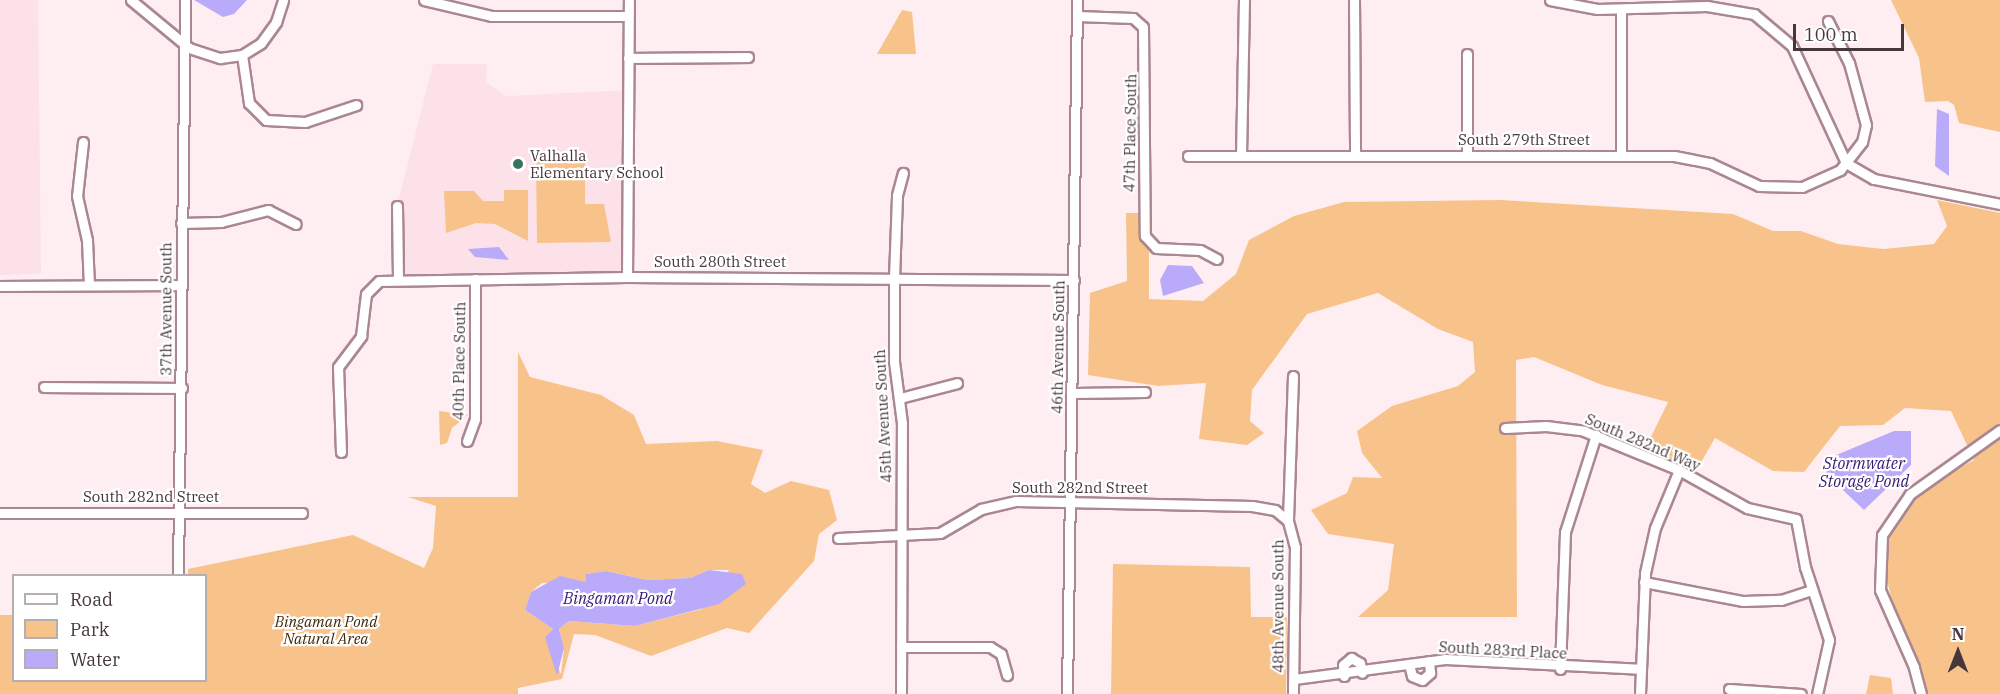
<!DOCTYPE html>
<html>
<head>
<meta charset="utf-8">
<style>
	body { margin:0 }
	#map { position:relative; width:2000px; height:694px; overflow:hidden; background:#feeef2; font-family:"IBM Plex Serif",serif }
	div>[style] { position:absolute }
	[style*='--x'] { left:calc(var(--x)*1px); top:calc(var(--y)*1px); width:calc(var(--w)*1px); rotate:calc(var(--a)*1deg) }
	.built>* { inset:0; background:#fde1e8 }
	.green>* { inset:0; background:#f8c38a }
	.water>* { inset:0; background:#baabfa }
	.roads { filter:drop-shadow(2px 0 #aa8791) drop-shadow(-2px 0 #aa8791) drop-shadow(0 2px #aa8791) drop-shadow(0 -2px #aa8791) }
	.minor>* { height:9px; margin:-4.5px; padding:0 4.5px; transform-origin:4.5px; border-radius:4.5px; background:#fff }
	.dots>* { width:16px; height:16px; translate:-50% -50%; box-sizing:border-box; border:3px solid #fff; border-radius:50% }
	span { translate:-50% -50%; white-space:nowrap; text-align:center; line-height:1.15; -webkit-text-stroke:4.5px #fff; paint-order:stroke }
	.street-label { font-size:15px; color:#46373b }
	.poi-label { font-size:15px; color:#46373b }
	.left { translate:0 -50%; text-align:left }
	.park-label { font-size:15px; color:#402809; font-style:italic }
	.water-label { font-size:16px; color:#381872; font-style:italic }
	.legend { position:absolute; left:12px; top:574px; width:195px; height:108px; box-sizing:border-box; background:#fff; border:2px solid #b5afb1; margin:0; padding:8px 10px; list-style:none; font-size:18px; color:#46373b }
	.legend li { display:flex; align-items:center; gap:12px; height:30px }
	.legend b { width:30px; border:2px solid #b5afb1 }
	.north { position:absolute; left:1928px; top:622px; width:60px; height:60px; -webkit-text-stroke:4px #fff; paint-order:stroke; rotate:0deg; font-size:16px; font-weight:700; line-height:24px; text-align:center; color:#46373b }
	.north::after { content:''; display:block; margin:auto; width:21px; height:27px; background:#46373b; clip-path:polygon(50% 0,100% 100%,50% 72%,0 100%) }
	.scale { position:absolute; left:1793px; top:24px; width:111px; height:27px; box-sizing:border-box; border:3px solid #46373b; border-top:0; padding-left:8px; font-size:18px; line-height:21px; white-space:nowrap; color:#46373b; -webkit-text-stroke:4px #fff; paint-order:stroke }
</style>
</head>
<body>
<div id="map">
	<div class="built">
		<i style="clip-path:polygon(0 0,38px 0,41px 274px,0 275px)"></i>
		<i style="clip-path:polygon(433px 64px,487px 64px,486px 82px,506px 96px,628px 90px,627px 277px,398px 280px,397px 206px)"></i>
	</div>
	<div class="green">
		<i style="clip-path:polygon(1891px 0,2000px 0,2000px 132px,1959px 123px,1954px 105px,1948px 101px,1925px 102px,1919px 58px)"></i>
		<i style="clip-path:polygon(902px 10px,912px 12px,916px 54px,877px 54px)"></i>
		<i style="clip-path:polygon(585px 155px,585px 204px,604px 204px,611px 242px,537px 243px,536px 156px)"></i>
		<i style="clip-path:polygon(504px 190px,528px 190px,528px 241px,495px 224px,476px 223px,446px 233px,444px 191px,474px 191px,483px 201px,504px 201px)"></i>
		<i style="clip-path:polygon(1500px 200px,1733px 214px,1773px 231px,1801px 231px,1838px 244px,1883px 249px,1934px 244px,1947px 226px,1937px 200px,2000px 213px,2000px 694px,1927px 694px,1915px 652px,1894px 608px,1885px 573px,1886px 540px,1915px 493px,1974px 460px,1951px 411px,1905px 408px,1883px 425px,1840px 426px,1804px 472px,1773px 471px,1715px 438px,1696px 471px,1646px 447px,1668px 402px,1602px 385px,1534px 357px,1516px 360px,1517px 617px,1358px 617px,1388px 590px,1394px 544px,1328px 534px,1311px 510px,1347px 493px,1353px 477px,1382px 478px,1362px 453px,1357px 431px,1392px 406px,1458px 386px,1475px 372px,1473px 342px,1438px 329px,1378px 293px,1307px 314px,1252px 390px,1250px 421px,1264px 433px,1247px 445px,1199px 439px,1206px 383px,1158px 386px,1088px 375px,1090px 293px,1127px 281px,1126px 213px,1141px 213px,1141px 237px,1149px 249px,1149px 299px,1203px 301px,1236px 274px,1249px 240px,1294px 216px,1344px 202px)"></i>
		<i style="clip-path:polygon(evenodd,518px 352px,530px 377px,601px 395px,634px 415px,646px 444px,717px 441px,763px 450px,751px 484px,765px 493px,791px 481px,829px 490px,837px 520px,819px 534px,814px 561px,749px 633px,727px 628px,651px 656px,595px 635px,574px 634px,562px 679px,518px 688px,518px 694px,0 694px,0 615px,13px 615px,14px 680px,206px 680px,206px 576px,188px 575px,188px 569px,353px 535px,424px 568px,433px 548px,436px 506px,408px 497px,518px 497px,518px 352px,709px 570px,729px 570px,702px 609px,635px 626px,569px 621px,559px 629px,564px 648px,561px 674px,545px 637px,553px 629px,525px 610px,531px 592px,542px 583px,587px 582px,586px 574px,606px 571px,647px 580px,690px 578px,709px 570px)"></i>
		<i style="clip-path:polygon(439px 411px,468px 415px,452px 428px,447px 443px,440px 445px)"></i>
		<i style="clip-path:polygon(1113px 564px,1250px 567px,1251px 617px,1287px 617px,1286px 694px,1111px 694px)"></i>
		<i style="clip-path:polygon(1870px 675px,1891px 678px,1893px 694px,1866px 694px)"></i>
	</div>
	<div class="water">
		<i style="clip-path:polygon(194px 0,247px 0,234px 14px,223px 17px)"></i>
		<i style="clip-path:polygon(1937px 109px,1949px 114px,1949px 176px,1935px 166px)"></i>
		<i style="clip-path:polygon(499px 247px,509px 260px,475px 257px,468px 249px)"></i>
		<i style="clip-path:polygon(1168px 265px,1192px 266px,1204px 283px,1163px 296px,1160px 280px)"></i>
		<i style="clip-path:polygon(1894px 431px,1911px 431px,1911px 465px,1864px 510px,1826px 474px,1829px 458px)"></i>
		<i style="clip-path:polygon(709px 570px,742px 574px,746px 584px,719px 604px,635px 626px,569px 621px,559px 629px,564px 648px,557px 676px,545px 637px,553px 629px,525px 610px,531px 592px,560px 576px,586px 582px,586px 574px,606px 571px,647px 580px,690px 578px)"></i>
	</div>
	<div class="roads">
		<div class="minor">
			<i style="--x:131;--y:0;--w:75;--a:39.6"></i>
			<i style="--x:189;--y:48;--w:33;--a:18"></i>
			<i style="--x:220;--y:58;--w:22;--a:-8"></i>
			<i style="--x:242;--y:55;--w:22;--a:-32"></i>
			<i style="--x:261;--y:43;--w:26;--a:-54"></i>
			<i style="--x:276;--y:22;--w:23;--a:-72"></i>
			<i style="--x:424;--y:0;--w:69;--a:13.4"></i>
			<i style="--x:491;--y:16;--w:137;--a:0"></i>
			<i style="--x:1354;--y:0;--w:155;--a:89.6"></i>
			<i style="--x:1550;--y:0;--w:48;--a:10.8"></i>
			<i style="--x:1597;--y:9;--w:110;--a:-1.6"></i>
			<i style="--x:1707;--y:6;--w:48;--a:9.7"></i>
			<i style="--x:1754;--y:14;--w:50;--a:40.1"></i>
			<i style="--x:1792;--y:46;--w:129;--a:65.2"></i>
			<i style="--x:1846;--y:163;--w:32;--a:30"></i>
			<i style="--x:1874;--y:179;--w:128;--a:11.2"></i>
			<i style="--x:1077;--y:16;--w:56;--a:2"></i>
			<i style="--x:1133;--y:18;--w:13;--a:42"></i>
			<i style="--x:1143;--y:27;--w:209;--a:89.5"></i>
			<i style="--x:1145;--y:236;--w:16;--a:47"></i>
			<i style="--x:1156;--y:248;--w:44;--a:2.6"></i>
			<i style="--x:1200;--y:250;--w:19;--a:28"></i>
			<i style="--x:242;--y:55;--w:49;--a:81.7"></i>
			<i style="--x:249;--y:103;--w:24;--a:45"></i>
			<i style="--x:266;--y:120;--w:39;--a:3"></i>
			<i style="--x:305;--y:122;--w:54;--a:-18.4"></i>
			<i style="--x:628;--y:58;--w:120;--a:-0.5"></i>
			<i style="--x:83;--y:142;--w:54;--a:96.3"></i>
			<i style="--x:77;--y:196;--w:45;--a:77.2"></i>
			<i style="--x:87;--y:240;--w:45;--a:87.5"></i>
			<i style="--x:1467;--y:155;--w:101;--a:-90"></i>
			<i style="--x:1188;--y:156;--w:486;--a:0"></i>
			<i style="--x:1674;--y:156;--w:37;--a:11"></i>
			<i style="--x:1710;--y:163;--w:54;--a:25.1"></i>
			<i style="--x:1759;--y:186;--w:43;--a:1.3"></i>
			<i style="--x:1802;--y:187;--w:42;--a:-24.1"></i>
			<i style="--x:1840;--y:170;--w:36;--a:-52"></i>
			<i style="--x:1862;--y:142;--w:17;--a:-77"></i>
			<i style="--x:1866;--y:125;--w:64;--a:-105.3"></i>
			<i style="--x:1849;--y:63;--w:47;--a:-116.6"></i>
			<i style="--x:1241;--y:156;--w:156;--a:-88.9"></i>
			<i style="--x:1621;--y:156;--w:147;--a:-90"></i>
			<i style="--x:397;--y:206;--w:74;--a:89.2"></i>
			<i style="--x:181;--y:223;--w:40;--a:-1.4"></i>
			<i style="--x:221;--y:222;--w:49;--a:-14.3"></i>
			<i style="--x:268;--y:210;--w:31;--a:27"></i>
			<i style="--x:627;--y:277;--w:277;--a:-89.6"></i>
			<i style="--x:0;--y:286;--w:181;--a:-0.3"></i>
			<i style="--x:1293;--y:376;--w:145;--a:92"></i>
			<i style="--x:1288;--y:521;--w:27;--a:75"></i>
			<i style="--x:1295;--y:547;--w:147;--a:90.8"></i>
			<i style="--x:44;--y:387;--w:138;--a:0.4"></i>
			<i style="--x:1073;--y:393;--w:72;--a:-0.8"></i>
			<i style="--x:900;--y:398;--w:59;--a:-14.7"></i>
			<i style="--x:1505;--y:428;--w:41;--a:-2.8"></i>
			<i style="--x:1546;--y:426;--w:38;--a:7"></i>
			<i style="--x:1584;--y:431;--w:103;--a:22.3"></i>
			<i style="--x:1679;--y:470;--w:78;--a:29.2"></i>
			<i style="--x:1747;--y:508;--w:50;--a:12.7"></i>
			<i style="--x:1796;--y:519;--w:49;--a:79.4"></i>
			<i style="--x:1805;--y:567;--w:77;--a:71.8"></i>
			<i style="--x:1829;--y:640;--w:55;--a:102.5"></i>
			<i style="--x:467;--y:441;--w:23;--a:-70"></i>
			<i style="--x:475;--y:419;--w:140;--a:-90"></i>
			<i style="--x:341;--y:452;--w:85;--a:-92"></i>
			<i style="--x:338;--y:367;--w:39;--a:-53"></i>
			<i style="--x:361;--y:336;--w:42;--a:-83.2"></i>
			<i style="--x:366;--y:294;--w:18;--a:-45"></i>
			<i style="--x:379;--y:281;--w:248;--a:-0.9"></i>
			<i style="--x:627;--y:277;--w:447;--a:0.4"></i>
			<i style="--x:0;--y:513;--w:302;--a:0"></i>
			<i style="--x:838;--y:538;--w:102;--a:-2.8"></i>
			<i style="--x:940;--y:533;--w:48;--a:-30.3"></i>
			<i style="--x:981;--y:509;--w:36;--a:-13"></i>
			<i style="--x:1016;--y:501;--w:236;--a:1.2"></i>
			<i style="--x:1252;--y:506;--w:23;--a:10"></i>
			<i style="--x:1275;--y:510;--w:17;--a:40"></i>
			<i style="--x:178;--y:576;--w:576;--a:-89.3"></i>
			<i style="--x:1644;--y:582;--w:101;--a:10.9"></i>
			<i style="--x:1743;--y:601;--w:38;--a:-2"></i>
			<i style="--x:1781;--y:600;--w:33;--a:-18"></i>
			<i style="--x:901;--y:647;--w:89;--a:0"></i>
			<i style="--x:990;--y:647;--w:13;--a:32"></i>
			<i style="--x:1001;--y:654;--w:22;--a:74"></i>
			<i style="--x:1409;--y:664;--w:12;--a:76"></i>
			<i style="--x:1412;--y:676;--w:11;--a:22"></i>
			<i style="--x:1422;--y:680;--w:11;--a:-41"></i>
			<i style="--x:1430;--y:673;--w:12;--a:-95"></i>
			<i style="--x:1560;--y:669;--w:137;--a:-87.9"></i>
			<i style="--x:1565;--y:532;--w:102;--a:-72.3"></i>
			<i style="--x:1344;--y:676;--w:11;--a:-95"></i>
			<i style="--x:1343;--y:665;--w:11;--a:-41"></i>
			<i style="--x:1351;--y:658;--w:10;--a:29"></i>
			<i style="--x:1360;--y:663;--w:10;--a:79"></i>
			<i style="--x:1294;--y:679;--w:152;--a:-7.5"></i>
			<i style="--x:1445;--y:659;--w:195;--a:2.9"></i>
			<i style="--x:1729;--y:689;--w:72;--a:4"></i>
			<i style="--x:901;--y:694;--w:271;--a:-89.8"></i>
			<i style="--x:902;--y:423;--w:63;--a:-97.4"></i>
			<i style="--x:894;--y:361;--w:83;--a:-90"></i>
			<i style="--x:894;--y:278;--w:83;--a:-87.9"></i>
			<i style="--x:897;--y:195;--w:23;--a:-75"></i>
			<i style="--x:1067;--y:694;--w:694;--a:-89.17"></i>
			<i style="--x:1640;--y:694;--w:121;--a:-87.6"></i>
			<i style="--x:1645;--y:573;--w:46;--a:-77.5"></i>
			<i style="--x:1655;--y:528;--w:63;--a:-67.5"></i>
			<i style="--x:1921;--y:694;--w:28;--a:-105"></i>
			<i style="--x:1914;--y:667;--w:84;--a:-113.8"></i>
			<i style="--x:1880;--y:590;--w:55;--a:-87.9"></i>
			<i style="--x:1882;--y:535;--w:50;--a:-55.7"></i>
			<i style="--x:1910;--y:494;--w:110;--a:-35.4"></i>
		</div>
	</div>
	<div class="dots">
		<i style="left:518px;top:164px;background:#35735f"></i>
	</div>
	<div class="street-label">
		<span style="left:1130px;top:133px;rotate:-89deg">47th Place South</span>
		<span style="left:1524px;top:140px">South 279th Street</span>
		<span style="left:720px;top:262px">South 280th Street</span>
		<span style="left:166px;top:309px;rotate:-90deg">37th Avenue South</span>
		<span style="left:1058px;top:347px;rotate:-89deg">46th Avenue South</span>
		<span style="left:459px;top:361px;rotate:-89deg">40th Place South</span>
		<span style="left:883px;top:416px;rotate:-93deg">45th Avenue South</span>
		<span style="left:1643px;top:442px;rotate:23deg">South 282nd Way</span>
		<span style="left:1080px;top:488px">South 282nd Street</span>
		<span style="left:151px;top:497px">South 282nd Street</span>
		<span style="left:1278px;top:606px;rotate:-90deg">48th Avenue South</span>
		<span style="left:1503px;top:650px;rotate:3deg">South 283rd Place</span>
	</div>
	<div class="poi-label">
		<span class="left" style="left:530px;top:164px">Valhalla<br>Elementary School</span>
	</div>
	<div class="park-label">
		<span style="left:326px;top:630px">Bingaman Pond<br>Natural Area</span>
	</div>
	<div class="water-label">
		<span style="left:1864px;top:472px">Stormwater<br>Storage Pond</span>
		<span style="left:618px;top:598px">Bingaman Pond</span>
	</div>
	<ul class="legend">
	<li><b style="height:8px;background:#fff"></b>Road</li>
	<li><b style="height:16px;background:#f8c38a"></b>Park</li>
	<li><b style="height:16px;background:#baabfa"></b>Water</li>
	</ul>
	<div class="north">N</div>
	<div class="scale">100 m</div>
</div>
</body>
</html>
